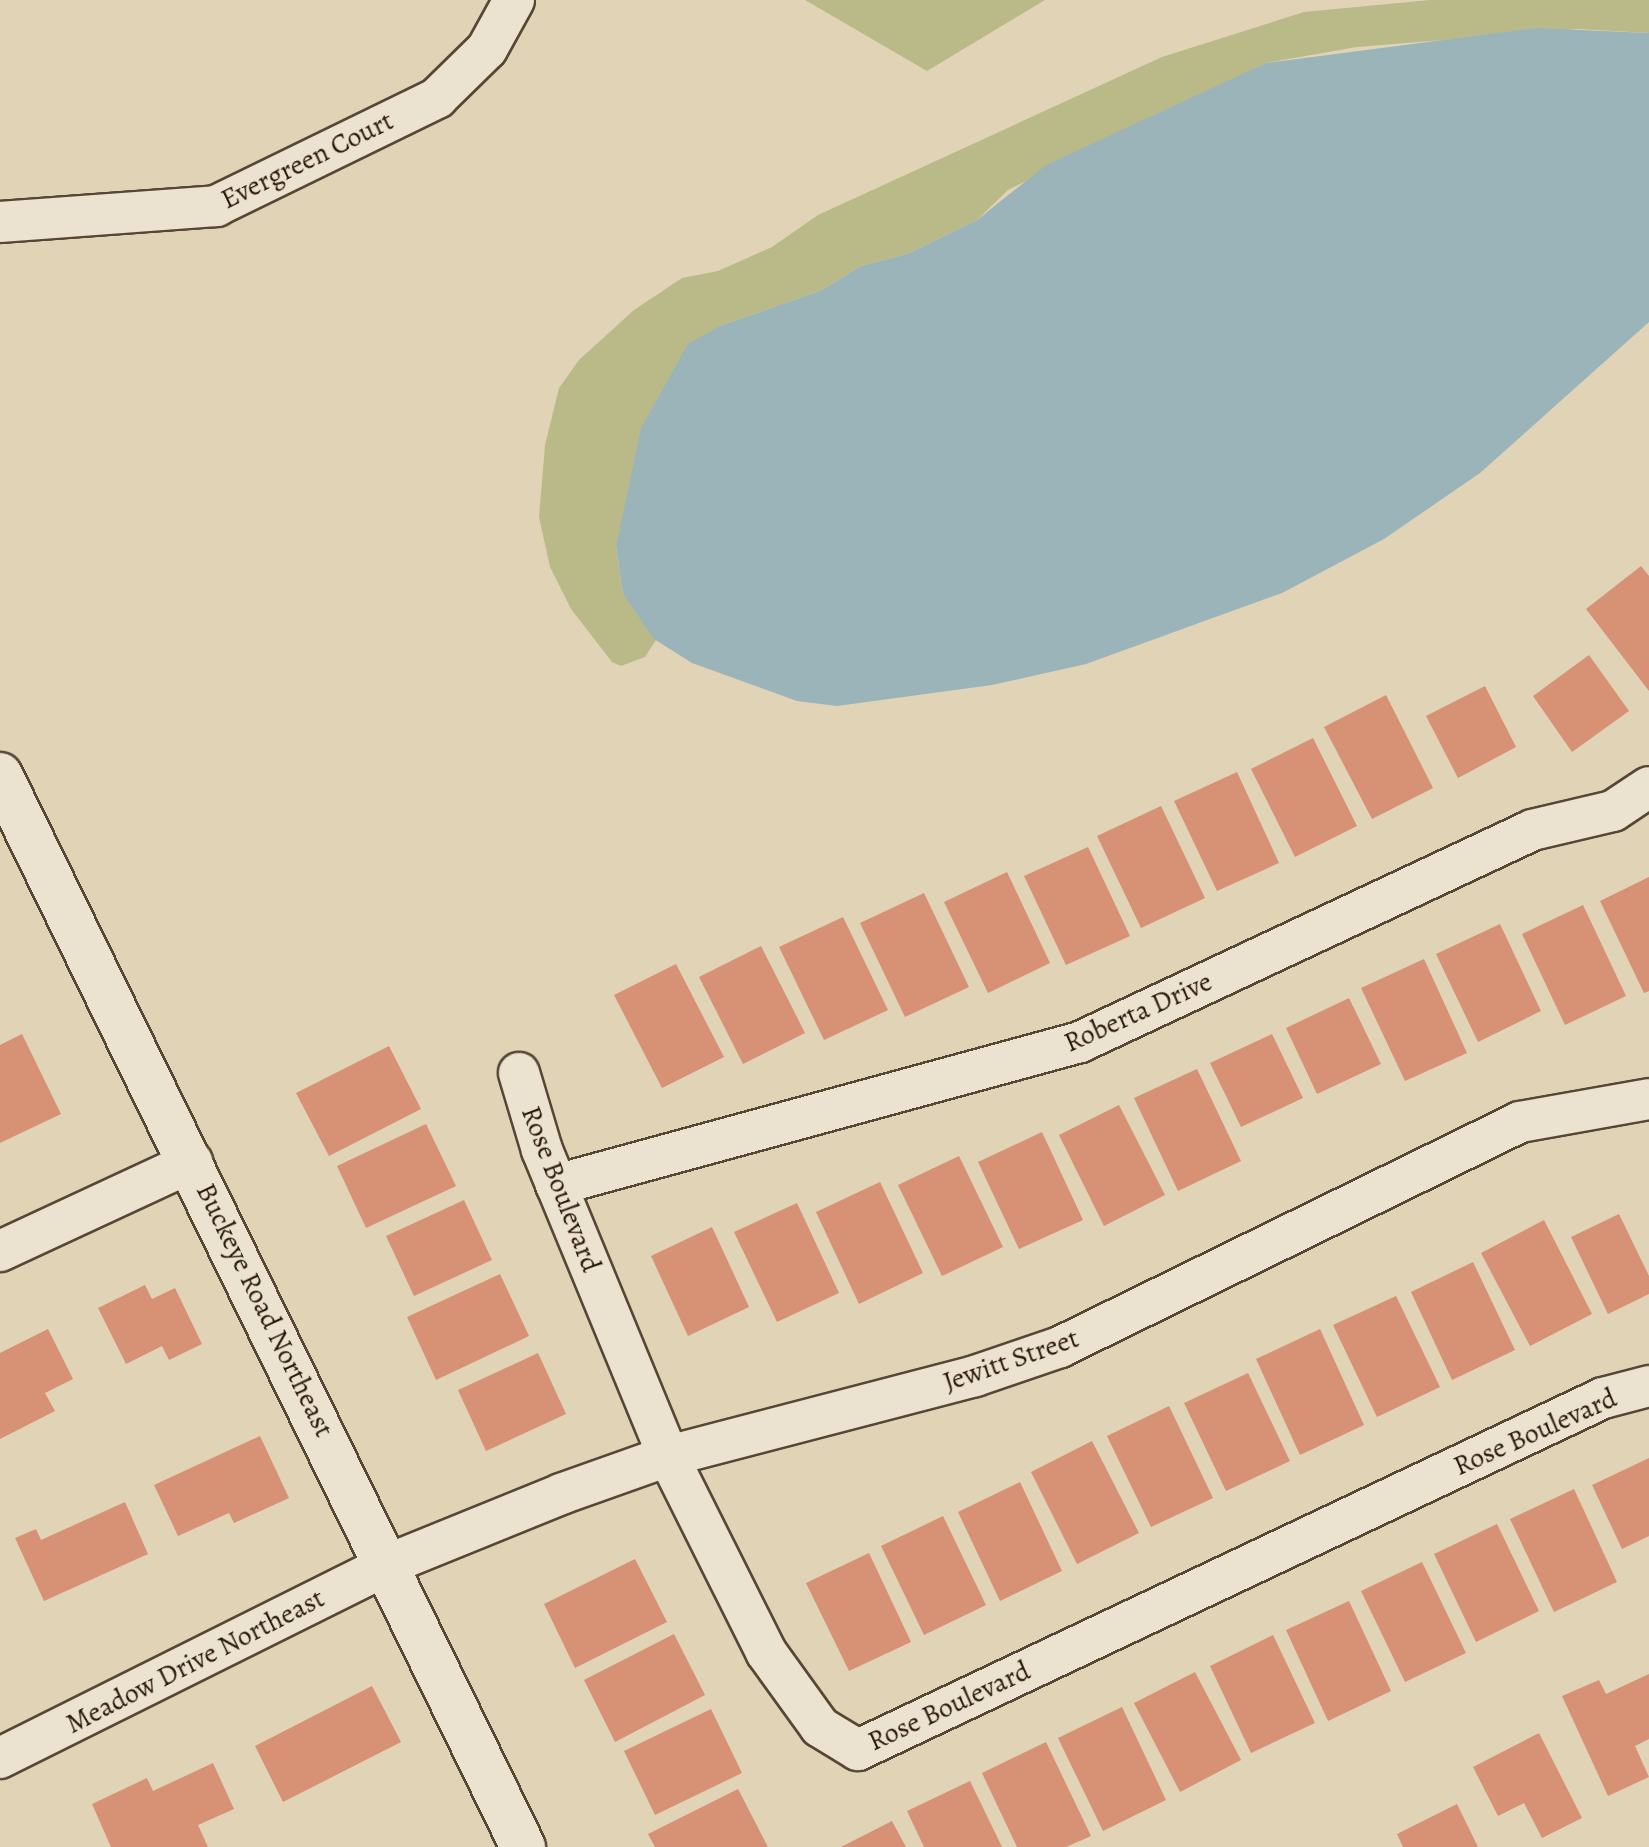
<!DOCTYPE html>
<html>
<head>
<meta charset="utf-8">
<style>
	body { margin:0 }
	#map { position:relative; width:1649px; height:1847px; overflow:hidden; background:#e0d3b6; font-family:Alegreya,serif }
	div>[style] { position:absolute }
	[style*='--x'] { left:calc(var(--x)*1px); top:calc(var(--y)*1px); width:calc(var(--w)*1px); rotate:calc(var(--a)*1deg) }
	.green>* { inset:0; background:#baba88 }
	.water>* { inset:0; background:#9bb4ba }
	.building>* { inset:0; background:#d79175 }
	.roads { filter:drop-shadow(2px 0 #584635) drop-shadow(-2px 0 #584635) drop-shadow(0 2px #584635) drop-shadow(0 -2px #584635) }
	.street>* { height:40px; margin:-20px; padding:0 20px; transform-origin:20px; border-radius:20px; background:#ebe2d0 }
	.secondary>* { height:44px; margin:-22px; padding:0 22px; transform-origin:22px; border-radius:22px; background:#ebe2d0 }
	span { translate:-50% -50%; white-space:nowrap; text-align:center; line-height:1.15; -webkit-text-stroke:6px #ebe2d0; paint-order:stroke }
	.street-label { font-size:28px; color:#2a170a }
</style>
</head>
<body>
<div id="map">
	<div class="green">
		<i style="clip-path:polygon(805px 0,1045px 0,927px 71px)"></i>
		<i style="clip-path:polygon(1430px 0,1649px 0,1649px 33px,1577px 29px,1357px 47px,1266px 63px,1008px 190px,977px 220px,907px 254px,861px 266px,820px 291px,720px 326px,616px 547px,623px 594px,656px 640px,645px 657px,621px 666px,612px 662px,571px 609px,550px 567px,539px 517px,545px 445px,559px 388px,579px 360px,634px 310px,682px 278px,718px 271px,772px 247px,818px 215px,1162px 57px,1304px 12px)"></i>
	</div>
	<div class="water">
		<i style="clip-path:polygon(1536px 28px,1649px 33px,1649px 322px,1480px 473px,1384px 539px,1282px 593px,1086px 664px,992px 685px,837px 706px,797px 701px,692px 663px,654px 639px,623px 594px,616px 547px,641px 428px,688px 344px,720px 326px,820px 291px,861px 266px,907px 254px,977px 220px,1046px 165px,1266px 63px)"></i>
	</div>
	<div class="building">
		<i style="clip-path:polygon(1641px 566px,1649px 576px,1649px 691px,1586px 609px)"></i>
		<i style="clip-path:polygon(1589px 655px,1629px 711px,1572px 752px,1533px 696px)"></i>
		<i style="clip-path:polygon(1485px 686px,1516px 747px,1458px 778px,1426px 716px)"></i>
		<i style="clip-path:polygon(1386px 695px,1433px 788px,1372px 819px,1324px 727px)"></i>
		<i style="clip-path:polygon(1313px 738px,1357px 826px,1295px 857px,1251px 769px)"></i>
		<i style="clip-path:polygon(1237px 772px,1279px 863px,1217px 891px,1174px 801px)"></i>
		<i style="clip-path:polygon(1161px 806px,1205px 898px,1141px 928px,1097px 836px)"></i>
		<i style="clip-path:polygon(1088px 847px,1130px 936px,1066px 965px,1024px 876px)"></i>
		<i style="clip-path:polygon(1007px 872px,1050px 963px,988px 993px,944px 902px)"></i>
		<i style="clip-path:polygon(1649px 877px,1649px 991px,1644px 993px,1600px 901px)"></i>
		<i style="clip-path:polygon(924px 893px,969px 987px,905px 1017px,860px 923px)"></i>
		<i style="clip-path:polygon(1583px 905px,1626px 996px,1565px 1025px,1522px 934px)"></i>
		<i style="clip-path:polygon(843px 917px,888px 1010px,824px 1040px,779px 947px)"></i>
		<i style="clip-path:polygon(1500px 924px,1541px 1011px,1478px 1042px,1436px 954px)"></i>
		<i style="clip-path:polygon(761px 946px,805px 1033px,743px 1064px,699px 977px)"></i>
		<i style="clip-path:polygon(1424px 959px,1467px 1053px,1405px 1081px,1361px 988px)"></i>
		<i style="clip-path:polygon(676px 964px,724px 1057px,662px 1088px,614px 995px)"></i>
		<i style="clip-path:polygon(1349px 998px,1381px 1064px,1317px 1094px,1286px 1028px)"></i>
		<i style="clip-path:polygon(22px 1034px,61px 1114px,0 1143px,0 1045px)"></i>
		<i style="clip-path:polygon(1272px 1034px,1303px 1098px,1241px 1127px,1210px 1063px)"></i>
		<i style="clip-path:polygon(389px 1046px,421px 1109px,329px 1156px,296px 1093px)"></i>
		<i style="clip-path:polygon(1197px 1069px,1241px 1161px,1178px 1191px,1134px 1098px)"></i>
		<i style="clip-path:polygon(1119px 1105px,1165px 1195px,1104px 1226px,1059px 1135px)"></i>
		<i style="clip-path:polygon(426px 1124px,456px 1186px,366px 1228px,337px 1166px)"></i>
		<i style="clip-path:polygon(1042px 1132px,1083px 1220px,1019px 1249px,978px 1162px)"></i>
		<i style="clip-path:polygon(959px 1156px,1003px 1247px,942px 1276px,898px 1185px)"></i>
		<i style="clip-path:polygon(880px 1182px,923px 1273px,859px 1304px,816px 1212px)"></i>
		<i style="clip-path:polygon(464px 1200px,492px 1260px,414px 1296px,386px 1236px)"></i>
		<i style="clip-path:polygon(797px 1203px,839px 1293px,777px 1322px,734px 1232px)"></i>
		<i style="clip-path:polygon(1619px 1214px,1649px 1276px,1649px 1294px,1608px 1314px,1571px 1237px)"></i>
		<i style="clip-path:polygon(1544px 1220px,1592px 1314px,1530px 1346px,1481px 1253px)"></i>
		<i style="clip-path:polygon(712px 1227px,749px 1307px,688px 1336px,651px 1256px)"></i>
		<i style="clip-path:polygon(1473px 1262px,1515px 1350px,1452px 1380px,1411px 1292px)"></i>
		<i style="clip-path:polygon(500px 1274px,529px 1336px,436px 1380px,407px 1317px)"></i>
		<i style="clip-path:polygon(145px 1285px,152px 1299px,175px 1288px,202px 1344px,169px 1360px,162px 1346px,126px 1364px,98px 1308px)"></i>
		<i style="clip-path:polygon(1396px 1296px,1440px 1387px,1377px 1417px,1333px 1325px)"></i>
		<i style="clip-path:polygon(48px 1329px,73px 1379px,45px 1393px,55px 1411px,0 1439px,0 1353px)"></i>
		<i style="clip-path:polygon(1320px 1329px,1364px 1425px,1300px 1455px,1256px 1359px)"></i>
		<i style="clip-path:polygon(538px 1353px,566px 1414px,486px 1451px,458px 1390px)"></i>
		<i style="clip-path:polygon(1248px 1373px,1290px 1461px,1226px 1491px,1184px 1403px)"></i>
		<i style="clip-path:polygon(1169px 1406px,1213px 1498px,1151px 1527px,1107px 1436px)"></i>
		<i style="clip-path:polygon(260px 1436px,289px 1498px,234px 1523px,229px 1513px,178px 1536px,154px 1485px)"></i>
		<i style="clip-path:polygon(1092px 1441px,1139px 1533px,1077px 1564px,1031px 1472px)"></i>
		<i style="clip-path:polygon(1649px 1458px,1649px 1536px,1622px 1549px,1592px 1485px)"></i>
		<i style="clip-path:polygon(1020px 1482px,1062px 1571px,1000px 1601px,958px 1512px)"></i>
		<i style="clip-path:polygon(1574px 1489px,1617px 1582px,1554px 1612px,1510px 1519px)"></i>
		<i style="clip-path:polygon(125px 1502px,148px 1554px,44px 1601px,15px 1538px,36px 1529px,41px 1540px)"></i>
		<i style="clip-path:polygon(943px 1516px,986px 1605px,924px 1635px,881px 1546px)"></i>
		<i style="clip-path:polygon(1497px 1524px,1539px 1611px,1476px 1642px,1434px 1554px)"></i>
		<i style="clip-path:polygon(869px 1553px,911px 1642px,849px 1671px,806px 1583px)"></i>
		<i style="clip-path:polygon(635px 1559px,667px 1622px,575px 1668px,544px 1604px)"></i>
		<i style="clip-path:polygon(1422px 1562px,1466px 1653px,1405px 1682px,1361px 1591px)"></i>
		<i style="clip-path:polygon(1349px 1601px,1391px 1691px,1328px 1721px,1286px 1630px)"></i>
		<i style="clip-path:polygon(674px 1634px,705px 1695px,615px 1742px,584px 1680px)"></i>
		<i style="clip-path:polygon(1273px 1635px,1315px 1723px,1251px 1753px,1210px 1666px)"></i>
		<i style="clip-path:polygon(1195px 1672px,1241px 1760px,1180px 1792px,1134px 1703px)"></i>
		<i style="clip-path:polygon(1649px 1674px,1649px 1739px,1635px 1746px,1649px 1777px,1608px 1796px,1562px 1696px,1599px 1680px,1606px 1694px)"></i>
		<i style="clip-path:polygon(372px 1686px,401px 1742px,283px 1802px,255px 1746px)"></i>
		<i style="clip-path:polygon(1122px 1707px,1166px 1800px,1103px 1831px,1058px 1738px)"></i>
		<i style="clip-path:polygon(711px 1709px,742px 1773px,655px 1815px,624px 1751px)"></i>
		<i style="clip-path:polygon(1539px 1733px,1582px 1818px,1542px 1838px,1524px 1803px,1498px 1816px,1473px 1767px)"></i>
		<i style="clip-path:polygon(1046px 1742px,1091px 1836px,1066px 1847px,1017px 1847px,982px 1773px)"></i>
		<i style="clip-path:polygon(213px 1763px,234px 1809px,198px 1825px,208px 1847px,111px 1847px,92px 1804px,147px 1778px,153px 1791px)"></i>
		<i style="clip-path:polygon(970px 1781px,1002px 1847px,924px 1847px,907px 1811px)"></i>
		<i style="clip-path:polygon(738px 1789px,768px 1847px,655px 1847px,648px 1834px)"></i>
		<i style="clip-path:polygon(1457px 1804px,1478px 1847px,1403px 1847px,1397px 1834px)"></i>
		<i style="clip-path:polygon(892px 1821px,906px 1847px,841px 1847px)"></i>
	</div>
	<div class="roads">
		<div class="street">
			<i style="--x:0;--y:222;--w:217;--a:-4.2"></i>
			<i style="--x:216;--y:206;--w:246;--a:-26"></i>
			<i style="--x:437;--y:98;--w:70;--a:-44.4"></i>
			<i style="--x:487;--y:49;--w:56;--a:-61.1"></i>
			<i style="--x:519;--y:1073;--w:80;--a:73.4"></i>
			<i style="--x:542;--y:1150;--w:331;--a:67.6"></i>
			<i style="--x:668;--y:1456;--w:219;--a:63.4"></i>
			<i style="--x:766;--y:1652;--w:92;--a:54.2"></i>
			<i style="--x:820;--y:1727;--w:44;--a:31.2"></i>
			<i style="--x:858;--y:1750;--w:824;--a:-25.29"></i>
			<i style="--x:1603;--y:1398;--w:48;--a:-14.6"></i>
			<i style="--x:556;--y:1185;--w:543;--a:-15.26"></i>
			<i style="--x:1080;--y:1042;--w:499;--a:-25.1"></i>
			<i style="--x:1532;--y:830;--w:83;--a:-13.2"></i>
			<i style="--x:1613;--y:811;--w:43;--a:-33.7"></i>
			<i style="--x:0;--y:1251;--w:212;--a:-24.9"></i>
			<i style="--x:0;--y:1758;--w:435;--a:-26.5"></i>
			<i style="--x:389;--y:1564;--w:186;--a:-22.1"></i>
			<i style="--x:561;--y:1494;--w:114;--a:-19.6"></i>
			<i style="--x:668;--y:1456;--w:317;--a:-14.6"></i>
			<i style="--x:975;--y:1376;--w:90;--a:-18.8"></i>
			<i style="--x:1060;--y:1347;--w:512;--a:-26.06"></i>
			<i style="--x:1520;--y:1122;--w:131;--a:-10.1"></i>
		</div>
		<div class="secondary">
			<i style="--x:0;--y:775;--w:1193;--a:63.99"></i>
		</div>
	</div>
	<div class="street-label">
		<span style="left:307px;top:160px;rotate:-26deg">Evergreen Court</span>
		<span style="left:1138px;top:1012px;rotate:-24deg">Roberta Drive</span>
		<span style="left:561px;top:1189px;rotate:69deg">Rose Boulevard</span>
		<span style="left:265px;top:1310px;rotate:64deg">Buckeye Road Northeast</span>
		<span style="left:1011px;top:1360px;rotate:-19deg">Jewitt Street</span>
		<span style="left:1535px;top:1432px;rotate:-24deg">Rose Boulevard</span>
		<span style="left:195px;top:1661px;rotate:-27deg">Meadow Drive Northeast</span>
		<span style="left:949px;top:1706px;rotate:-25deg">Rose Boulevard</span>
	</div>
</div>
</body>
</html>
